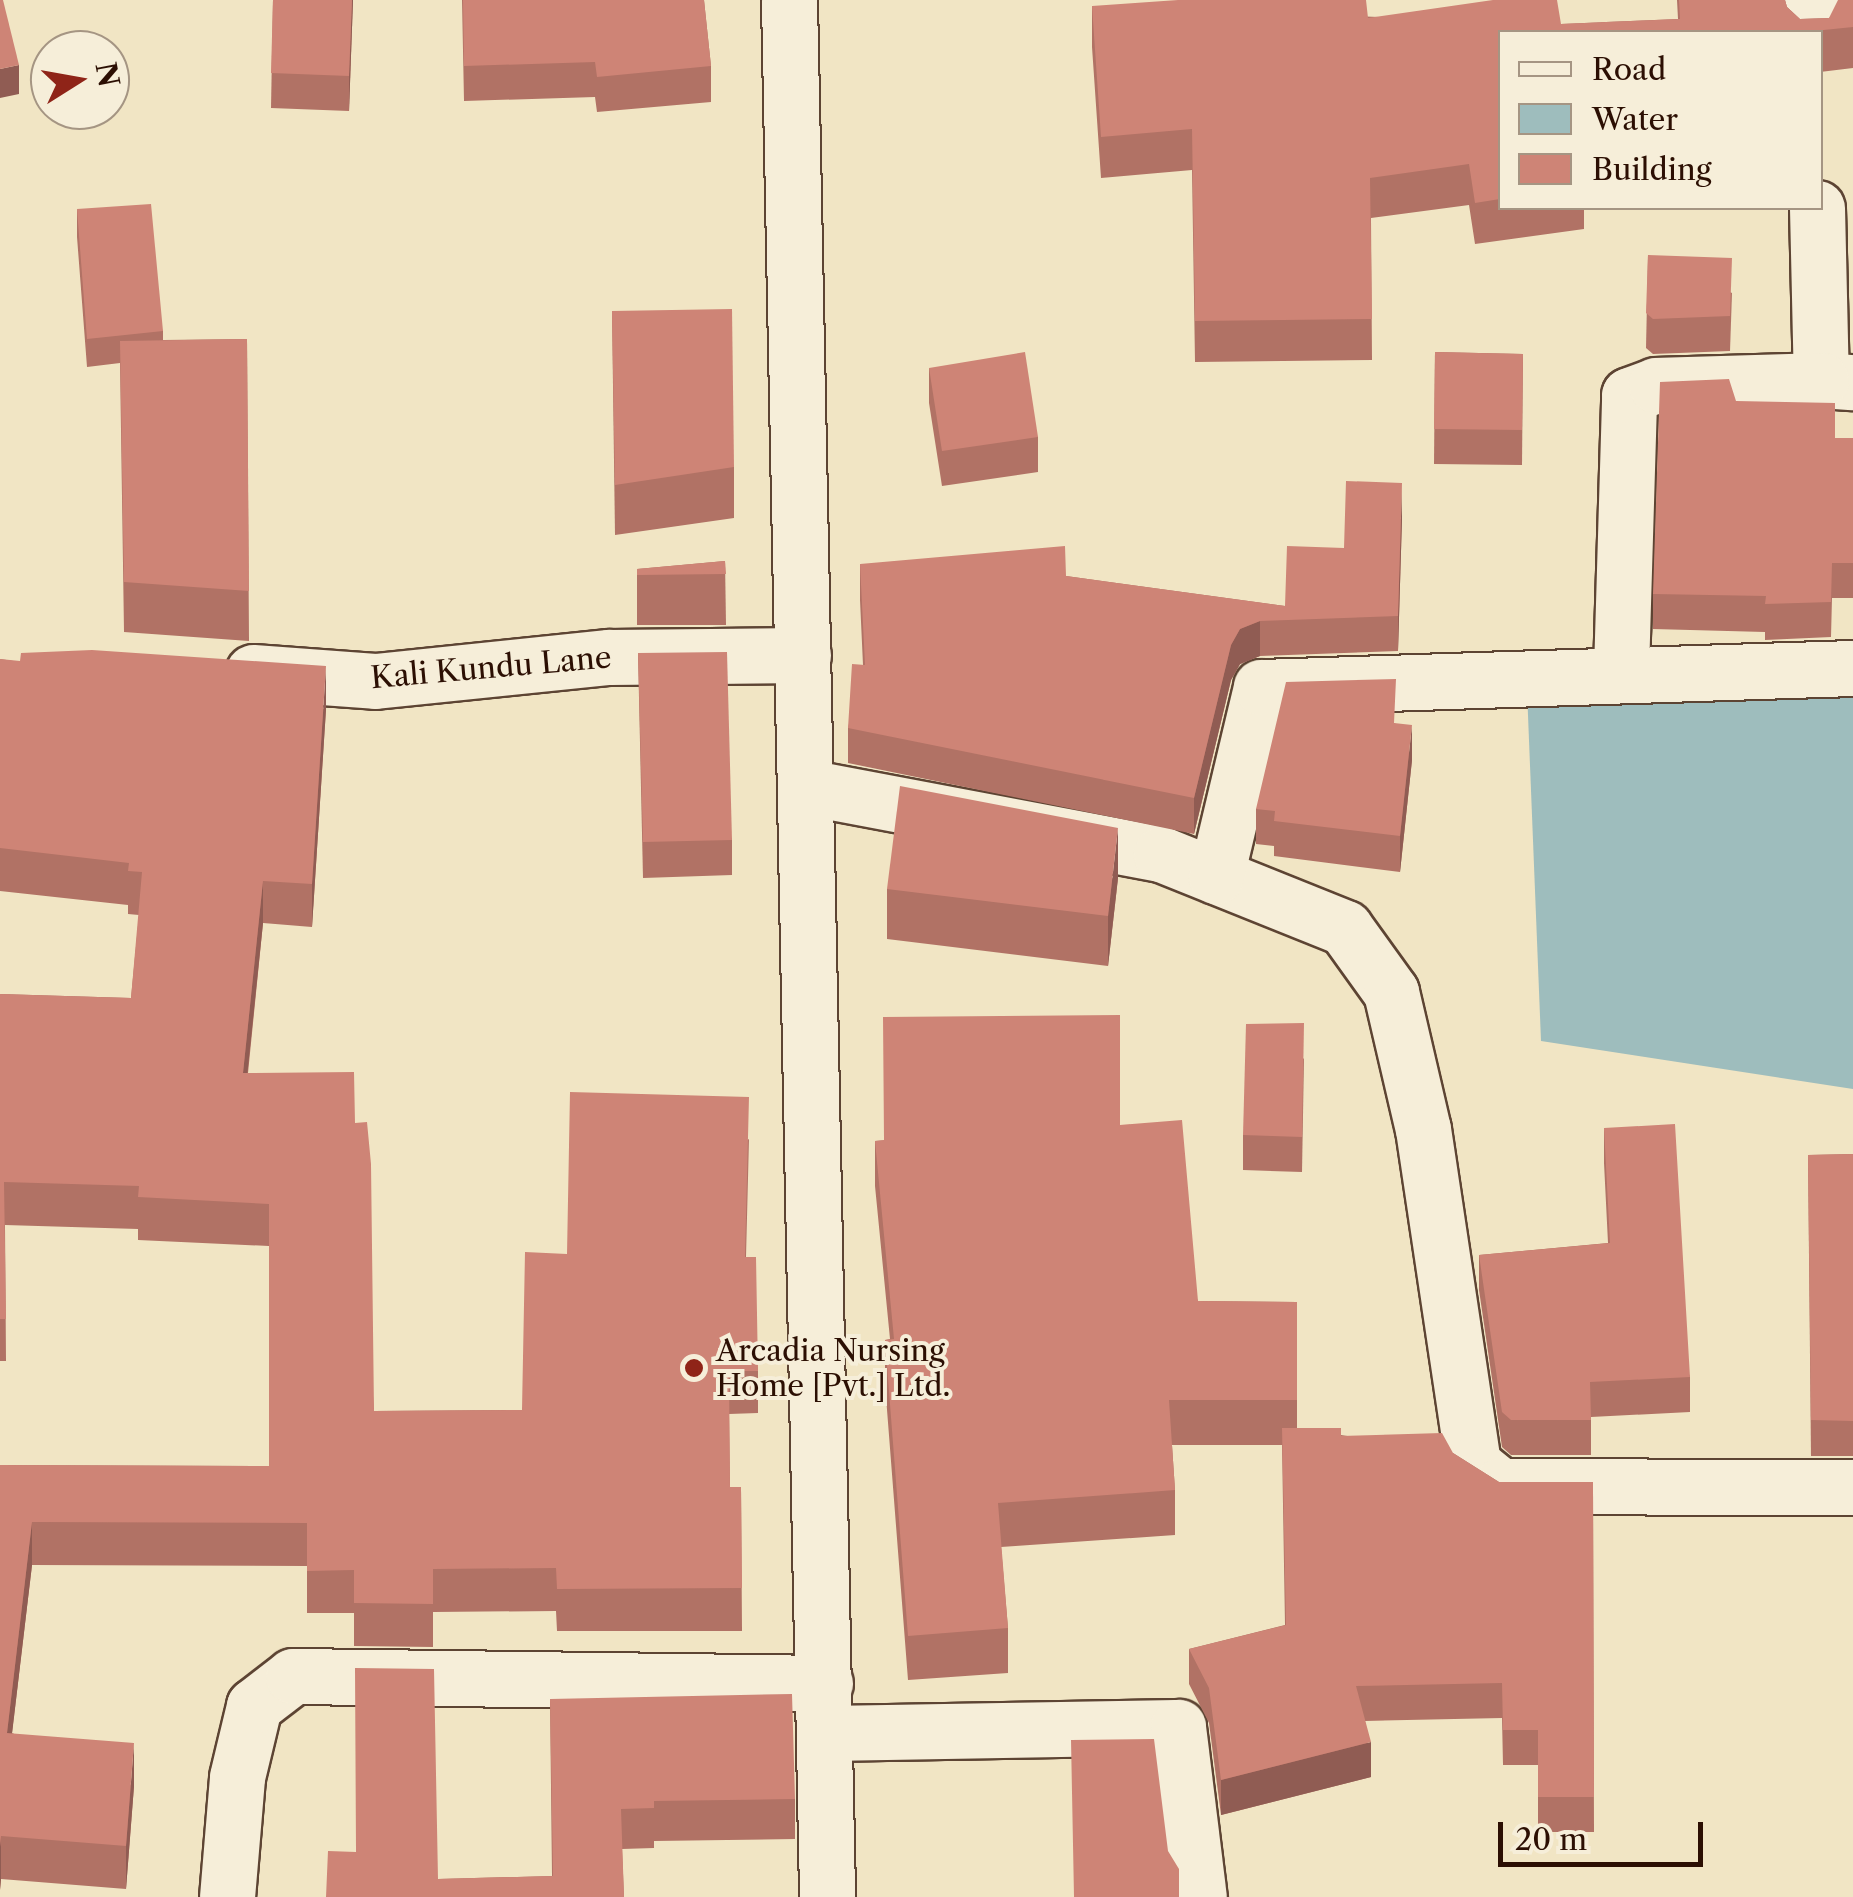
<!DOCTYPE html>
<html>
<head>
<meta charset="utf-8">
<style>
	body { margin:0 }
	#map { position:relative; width:1853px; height:1897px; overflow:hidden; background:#f1e5c4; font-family:"Libre Caslon Text",serif }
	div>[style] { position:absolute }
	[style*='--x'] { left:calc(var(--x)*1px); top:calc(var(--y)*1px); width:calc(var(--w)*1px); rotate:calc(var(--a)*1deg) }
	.water>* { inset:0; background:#9ebdbd }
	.roads { filter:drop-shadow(2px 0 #5d4433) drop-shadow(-2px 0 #5d4433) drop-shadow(0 2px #5d4433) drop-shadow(0 -2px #5d4433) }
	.minor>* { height:55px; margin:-27.5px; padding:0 27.5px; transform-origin:27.5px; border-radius:27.5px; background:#f6eed9 }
	.secondary>* { height:55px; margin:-27.5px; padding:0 27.5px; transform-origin:27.5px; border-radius:27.5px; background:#f6eed9 }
	.wall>* { inset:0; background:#b17265 }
	.shaded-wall>* { inset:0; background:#905c53 }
	.building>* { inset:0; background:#ce8476 }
	.dots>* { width:28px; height:28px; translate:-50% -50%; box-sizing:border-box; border:5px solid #f6eed9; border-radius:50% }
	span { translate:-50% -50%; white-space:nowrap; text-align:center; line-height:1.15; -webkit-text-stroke:8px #f6eed9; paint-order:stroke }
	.street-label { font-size:30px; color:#2c0f03 }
	.poi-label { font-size:30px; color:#2c0f03 }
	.left { translate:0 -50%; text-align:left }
	.legend { position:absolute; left:1498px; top:30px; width:325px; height:180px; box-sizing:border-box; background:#f6eed9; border:2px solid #a59583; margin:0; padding:12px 18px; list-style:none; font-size:30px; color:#2c0f03 }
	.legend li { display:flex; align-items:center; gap:20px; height:50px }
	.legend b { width:50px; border:2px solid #a59583 }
	.north { position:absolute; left:30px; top:30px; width:100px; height:100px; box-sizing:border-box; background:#f6eed9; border:2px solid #a59583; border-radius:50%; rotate:79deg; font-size:28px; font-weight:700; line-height:40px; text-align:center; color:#2c0f03 }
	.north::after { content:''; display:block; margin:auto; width:35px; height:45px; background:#8f2418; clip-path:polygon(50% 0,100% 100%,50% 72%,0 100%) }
	.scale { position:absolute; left:1498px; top:1822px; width:205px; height:45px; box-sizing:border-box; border:5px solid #2c0f03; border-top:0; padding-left:12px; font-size:30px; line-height:35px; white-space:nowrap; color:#2c0f03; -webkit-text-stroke:8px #f6eed9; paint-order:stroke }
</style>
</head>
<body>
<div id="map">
	<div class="water">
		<i style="clip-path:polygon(1853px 674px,1853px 1089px,1541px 1041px,1527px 690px)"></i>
	</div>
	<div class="roads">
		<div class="minor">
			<i style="--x:1811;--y:0;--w:32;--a:86"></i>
			<i style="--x:1817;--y:208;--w:172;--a:88.7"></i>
			<i style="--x:1821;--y:380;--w:32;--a:4"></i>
			<i style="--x:1621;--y:671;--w:276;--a:-88.3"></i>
			<i style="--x:1629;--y:395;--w:29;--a:-20"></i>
			<i style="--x:1656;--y:385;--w:165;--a:-1.7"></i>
			<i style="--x:253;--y:672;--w:122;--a:4.2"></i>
			<i style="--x:375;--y:681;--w:235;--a:-5.9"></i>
			<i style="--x:609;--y:657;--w:194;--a:-0.6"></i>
			<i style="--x:806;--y:787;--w:361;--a:10.7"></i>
			<i style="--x:1161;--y:854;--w:198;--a:21.9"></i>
			<i style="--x:1345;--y:928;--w:79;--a:54.3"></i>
			<i style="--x:1391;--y:992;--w:141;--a:76.9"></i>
			<i style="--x:1423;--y:1129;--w:339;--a:81.5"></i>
			<i style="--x:1473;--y:1464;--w:35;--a:39"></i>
			<i style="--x:1500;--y:1486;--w:353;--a:0.2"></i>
			<i style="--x:1216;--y:876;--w:194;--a:-76.6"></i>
			<i style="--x:1261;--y:687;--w:592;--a:-1.84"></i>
			<i style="--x:827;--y:1733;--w:351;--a:-1"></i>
			<i style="--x:1178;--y:1727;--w:171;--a:83"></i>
			<i style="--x:227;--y:1897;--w:120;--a:-85.2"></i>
			<i style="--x:237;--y:1777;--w:73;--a:-76.5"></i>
			<i style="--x:254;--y:1706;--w:49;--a:-37.6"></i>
			<i style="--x:293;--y:1676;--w:532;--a:0.75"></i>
		</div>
		<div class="secondary">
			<i style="--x:789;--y:0;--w:1897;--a:88.85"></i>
		</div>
	</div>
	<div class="wall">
		<i style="clip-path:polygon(273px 0,353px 0,349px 111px,271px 108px)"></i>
		<i style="clip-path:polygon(462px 0,704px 0,711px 66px,711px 102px,597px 112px,595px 97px,464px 101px)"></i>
		<i style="clip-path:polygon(1677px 0,1785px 0,1787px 7px,1800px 19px,1829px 18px,1853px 0,1853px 68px,1820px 72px,1820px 32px,1500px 32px,1500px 208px,1584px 208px,1584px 229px,1475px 244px,1469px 205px,1371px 218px,1372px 360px,1195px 362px,1192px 170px,1101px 178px,1092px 47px,1092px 6px,1561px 24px,1678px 19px)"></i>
		<i style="clip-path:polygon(77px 209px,163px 331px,163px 340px,247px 339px,249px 641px,124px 632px,120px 363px,87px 367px,77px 237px)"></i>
		<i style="clip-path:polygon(1648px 255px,1732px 293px,1730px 351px,1653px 354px,1646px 348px)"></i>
		<i style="clip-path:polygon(612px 311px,734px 467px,734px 518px,615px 535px)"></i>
		<i style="clip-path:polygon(1435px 352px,1523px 354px,1522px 465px,1434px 464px)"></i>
		<i style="clip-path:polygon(929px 368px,1038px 437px,1038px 472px,942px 486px,929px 403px)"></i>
		<i style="clip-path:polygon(1736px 401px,1835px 438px,1853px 438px,1853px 598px,1832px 598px,1831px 637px,1765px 640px,1765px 632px,1653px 629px,1653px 594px)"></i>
		<i style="clip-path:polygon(1402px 518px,1398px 651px,1260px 656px,1240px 664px,1231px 680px,1194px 834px,848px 763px,848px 728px,863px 665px,860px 600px,860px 564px,1066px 576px,1285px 606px,1344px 548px)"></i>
		<i style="clip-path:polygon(725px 561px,726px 625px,637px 625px,637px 569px)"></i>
		<i style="clip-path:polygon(638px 653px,732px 840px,732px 875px,643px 878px)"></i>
		<i style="clip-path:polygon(0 659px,326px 709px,312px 927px,263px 923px,248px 1073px,355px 1123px,374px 1411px,522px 1410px,567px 1254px,749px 1139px,746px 1257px,758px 1371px,758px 1413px,729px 1414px,730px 1487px,741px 1487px,742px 1631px,557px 1631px,556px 1611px,433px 1612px,433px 1647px,354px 1646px,354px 1613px,307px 1613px,307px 1566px,32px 1565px,12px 1733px,134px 1786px,126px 1889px,1px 1879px,0 1890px,0 1465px,269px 1466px,269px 1246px,138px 1240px,138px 1229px,5px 1225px,6px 1361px,0 1361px,0 994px,131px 998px,139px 915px,128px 914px,128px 905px,0 891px)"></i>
		<i style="clip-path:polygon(1395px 723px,1412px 760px,1400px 872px,1274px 856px,1274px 846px,1256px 844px,1256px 809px)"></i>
		<i style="clip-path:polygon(1118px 878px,1108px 966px,887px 939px,887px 889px)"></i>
		<i style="clip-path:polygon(1304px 1058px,1302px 1172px,1243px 1170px,1243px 1135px)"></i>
		<i style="clip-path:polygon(1120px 1125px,1198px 1301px,1297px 1302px,1297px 1428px,1453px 1453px,1499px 1482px,1593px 1482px,1594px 1832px,1538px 1832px,1538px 1765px,1503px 1765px,1502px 1718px,1365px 1721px,1371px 1777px,1221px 1815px,1209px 1723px,1189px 1684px,1189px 1649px,1285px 1625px,1282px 1445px,1172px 1445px,1175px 1490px,1175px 1535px,1001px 1547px,1008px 1628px,1008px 1673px,908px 1680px,885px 1384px,885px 1340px,890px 1339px,875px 1186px,875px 1141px)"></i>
		<i style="clip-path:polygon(1604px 1128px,1690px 1377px,1690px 1412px,1591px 1417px,1591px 1455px,1511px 1455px,1502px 1447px,1479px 1290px,1479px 1255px,1608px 1243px,1604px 1163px)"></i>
		<i style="clip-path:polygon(1853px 1154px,1853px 1456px,1811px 1456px,1808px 1155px)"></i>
		<i style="clip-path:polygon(550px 1699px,795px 1799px,795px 1839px,654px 1841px,654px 1848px,622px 1849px,624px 1897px,326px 1897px,438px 1879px,552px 1876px)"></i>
	</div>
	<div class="shaded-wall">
		<i style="clip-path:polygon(352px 0,353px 0,349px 111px,349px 76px)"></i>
		<i style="clip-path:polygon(19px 65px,19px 94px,0 98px,0 69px)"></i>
		<i style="clip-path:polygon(1402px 483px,1402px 518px,1398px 651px,1398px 616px)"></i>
		<i style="clip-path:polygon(1260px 621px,1260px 656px,1240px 664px,1231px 680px,1194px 834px,1194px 798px,1231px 645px,1240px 629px)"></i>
		<i style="clip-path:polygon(326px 666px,326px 709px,312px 927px,312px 884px)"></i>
		<i style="clip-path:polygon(1412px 725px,1412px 760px,1400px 872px,1400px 836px)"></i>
		<i style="clip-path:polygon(1118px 828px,1118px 878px,1108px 966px,1108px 916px)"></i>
		<i style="clip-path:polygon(263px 881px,263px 923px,243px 1115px,243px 1073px)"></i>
		<i style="clip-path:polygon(32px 1522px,32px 1565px,7px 1776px,7px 1733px)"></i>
		<i style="clip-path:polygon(1371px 1742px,1371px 1777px,1221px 1815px,1221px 1780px)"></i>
		<i style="clip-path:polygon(134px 1743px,134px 1786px,126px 1889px,126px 1846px)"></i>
		<i style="clip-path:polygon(1px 1836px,1px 1879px,0 1890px,0 1847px)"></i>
	</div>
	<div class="building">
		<i style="clip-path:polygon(0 0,3px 0,19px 65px,0 69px)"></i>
		<i style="clip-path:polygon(273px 0,352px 0,349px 76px,271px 73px)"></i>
		<i style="clip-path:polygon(463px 0,704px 0,711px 66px,597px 77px,595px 62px,464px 66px)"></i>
		<i style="clip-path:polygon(1178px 0,1366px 0,1368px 18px,1493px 0,1557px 0,1561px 24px,1680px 19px,1679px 0,1785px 0,1787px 7px,1800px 19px,1829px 18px,1838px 0,1853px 0,1853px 27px,1804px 32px,1500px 32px,1500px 199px,1475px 203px,1469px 164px,1370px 178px,1372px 319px,1195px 321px,1192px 129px,1101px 137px,1092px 6px)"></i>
		<i style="clip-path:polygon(151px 204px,163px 331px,87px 339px,77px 209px)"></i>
		<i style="clip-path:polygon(1648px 255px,1732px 258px,1730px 316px,1653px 319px,1646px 313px)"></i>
		<i style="clip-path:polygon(732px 309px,734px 467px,615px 485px,612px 311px)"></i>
		<i style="clip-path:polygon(247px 339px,249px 591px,124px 582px,120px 341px)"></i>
		<i style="clip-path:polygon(1025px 352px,1038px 437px,942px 451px,929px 368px)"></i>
		<i style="clip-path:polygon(1435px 352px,1523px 354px,1522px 430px,1434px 429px)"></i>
		<i style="clip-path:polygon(1729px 379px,1736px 401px,1835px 403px,1835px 438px,1853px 438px,1853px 563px,1832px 563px,1831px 602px,1765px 604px,1766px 596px,1653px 594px,1660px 382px)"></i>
		<i style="clip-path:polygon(1346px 481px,1402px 483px,1398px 616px,1260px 621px,1240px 629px,1231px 645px,1194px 798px,848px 728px,852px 664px,865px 665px,860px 564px,1065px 546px,1066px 576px,1285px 606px,1287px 546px,1344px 548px)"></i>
		<i style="clip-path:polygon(725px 561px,726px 574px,637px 575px,637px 569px)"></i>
		<i style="clip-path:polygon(92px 650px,326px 666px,312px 884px,263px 881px,243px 1073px,354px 1072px,355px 1123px,367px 1122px,371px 1164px,374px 1411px,522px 1410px,525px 1252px,567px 1254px,570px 1092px,749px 1097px,745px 1257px,756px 1257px,758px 1371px,729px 1371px,730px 1487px,741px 1487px,742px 1588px,557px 1589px,556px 1568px,433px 1569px,433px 1604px,354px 1603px,354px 1570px,307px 1571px,307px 1523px,32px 1522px,7px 1733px,134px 1743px,126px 1846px,1px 1836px,0 1847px,0 1465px,269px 1466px,269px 1204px,138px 1197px,139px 1186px,4px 1182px,6px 1319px,0 1319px,0 994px,131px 998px,142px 872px,128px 871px,129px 863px,0 848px,0 659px,20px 661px,21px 653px)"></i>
		<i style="clip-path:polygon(727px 652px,732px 840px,643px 842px,638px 653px)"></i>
		<i style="clip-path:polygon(1396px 679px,1394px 723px,1412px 725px,1400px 836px,1274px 821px,1275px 811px,1256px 809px,1286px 682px)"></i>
		<i style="clip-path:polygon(900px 786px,1118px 828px,1108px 916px,887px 889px)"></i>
		<i style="clip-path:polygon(1120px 1015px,1120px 1125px,1182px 1120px,1198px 1301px,1297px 1302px,1297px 1400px,1169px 1400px,1175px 1490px,998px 1503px,1008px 1628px,908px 1636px,885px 1340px,894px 1339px,875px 1141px,884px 1140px,883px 1017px)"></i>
		<i style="clip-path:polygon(1304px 1023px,1302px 1137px,1243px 1135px,1246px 1024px)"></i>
		<i style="clip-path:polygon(1675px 1124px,1690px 1377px,1590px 1382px,1591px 1420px,1511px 1420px,1502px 1412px,1479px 1255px,1610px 1243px,1604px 1128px)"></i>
		<i style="clip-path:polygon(1853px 1154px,1853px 1421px,1811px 1420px,1808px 1155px)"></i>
		<i style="clip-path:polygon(1282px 1428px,1341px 1428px,1341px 1436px,1442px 1433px,1453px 1453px,1499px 1482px,1593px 1482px,1594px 1797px,1538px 1797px,1538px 1730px,1503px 1730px,1502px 1683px,1356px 1686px,1371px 1742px,1221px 1780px,1209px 1688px,1189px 1649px,1286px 1625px)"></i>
		<i style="clip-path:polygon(355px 1668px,434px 1669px,438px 1879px,553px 1876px,550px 1699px,792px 1694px,795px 1799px,654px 1801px,654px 1808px,621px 1809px,624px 1897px,326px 1897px,328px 1851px,356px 1852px)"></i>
		<i style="clip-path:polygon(1154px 1739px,1168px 1851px,1179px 1869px,1179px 1897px,1074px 1897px,1071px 1740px)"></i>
	</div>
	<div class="dots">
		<i style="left:694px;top:1368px;background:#8f2418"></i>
	</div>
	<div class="street-label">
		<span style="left:491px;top:668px;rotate:-5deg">Kali Kundu Lane</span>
	</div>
	<div class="poi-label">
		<span class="left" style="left:716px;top:1368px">Arcadia Nursing<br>Home [Pvt.] Ltd.</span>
	</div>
	<ul class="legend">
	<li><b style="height:12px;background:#f6eed9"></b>Road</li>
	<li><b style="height:28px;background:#9ebdbd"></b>Water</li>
	<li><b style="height:28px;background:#ce8476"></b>Building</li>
	</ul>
	<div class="north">N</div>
	<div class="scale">20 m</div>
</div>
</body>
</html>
